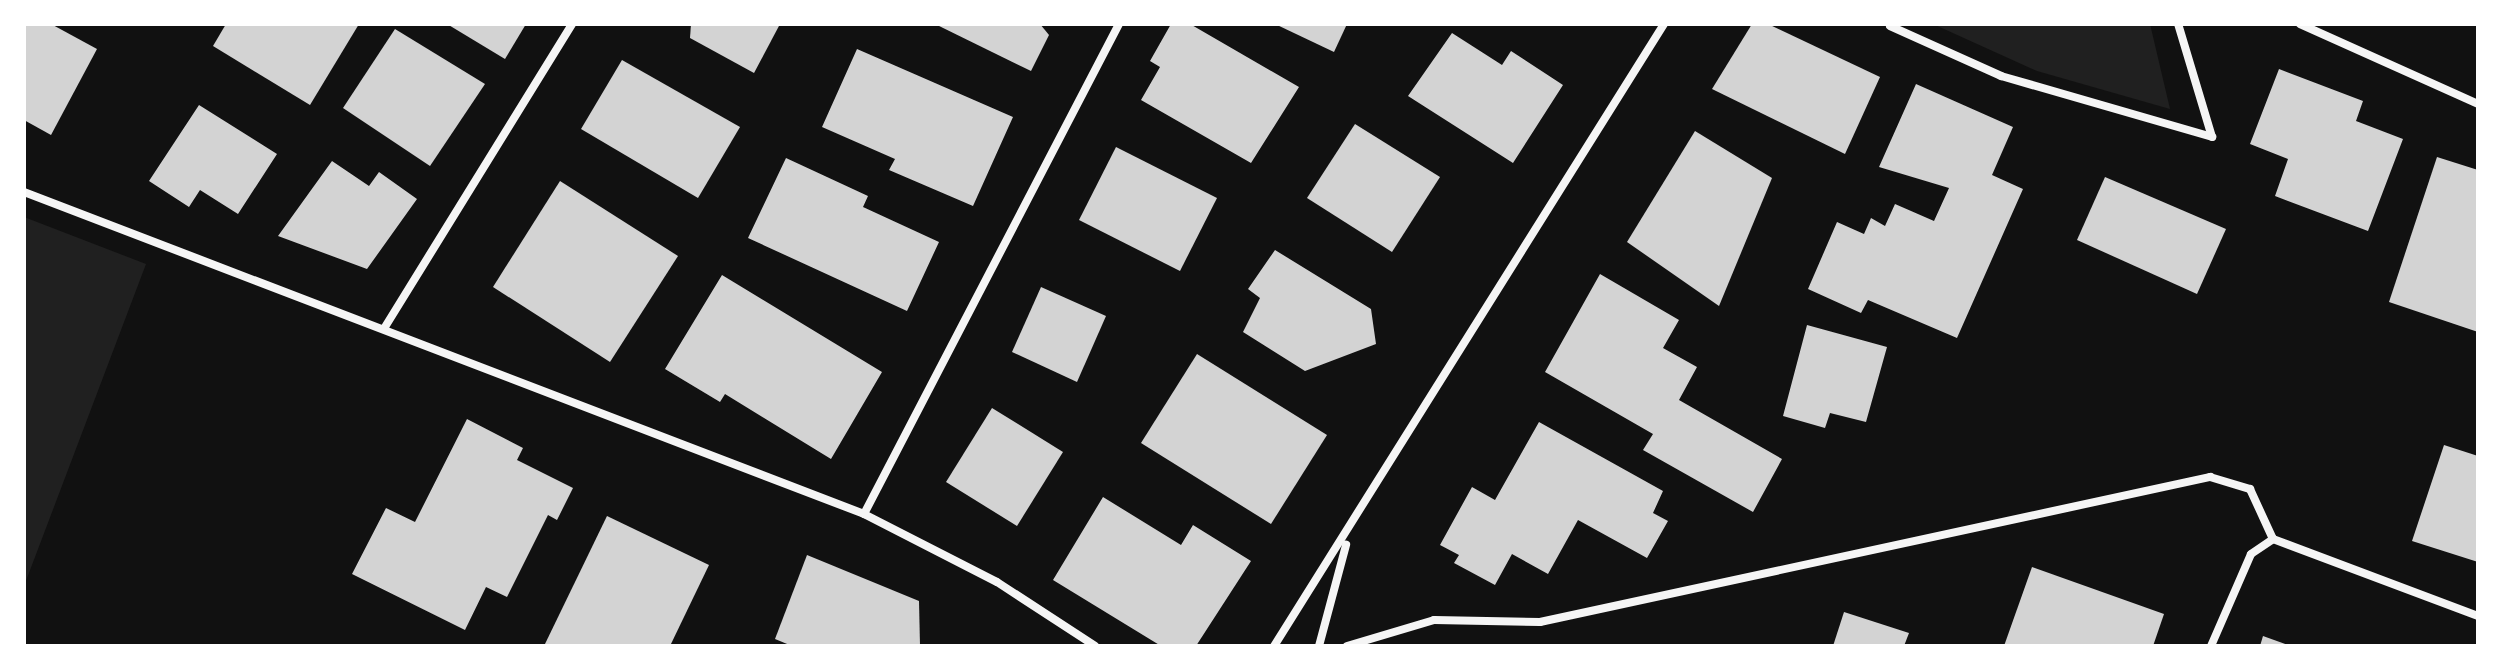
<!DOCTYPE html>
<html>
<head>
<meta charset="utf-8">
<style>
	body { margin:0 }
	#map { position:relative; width:2502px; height:670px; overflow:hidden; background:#111; font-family:"Fira Sans",sans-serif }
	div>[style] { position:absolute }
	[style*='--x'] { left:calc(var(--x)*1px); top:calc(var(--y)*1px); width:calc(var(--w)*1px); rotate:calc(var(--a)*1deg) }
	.green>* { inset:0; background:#202020 }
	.building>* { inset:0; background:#d3d3d3 }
	.minor>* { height:8px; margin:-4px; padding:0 4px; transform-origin:4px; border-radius:4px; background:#f5f5f5 }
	span { translate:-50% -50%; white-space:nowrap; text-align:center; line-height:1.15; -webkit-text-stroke:6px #fff; paint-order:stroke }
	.frame { position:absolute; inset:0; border:26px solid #fff; pointer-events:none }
</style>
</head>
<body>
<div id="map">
	<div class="green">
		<i style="clip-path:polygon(1933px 24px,2150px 24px,2170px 109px,2037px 71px)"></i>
		<i style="clip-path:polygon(24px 217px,146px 264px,24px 586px)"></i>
	</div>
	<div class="building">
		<i style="clip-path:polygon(24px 24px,51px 24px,97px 49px,51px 135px,24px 120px)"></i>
		<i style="clip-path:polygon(226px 24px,359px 24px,310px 105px,213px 46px)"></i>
		<i style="clip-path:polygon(447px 24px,526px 24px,505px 59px)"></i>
		<i style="clip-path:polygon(691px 24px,780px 24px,754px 73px,690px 38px)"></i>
		<i style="clip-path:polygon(935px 24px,1040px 24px,1049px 35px,1031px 71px)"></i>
		<i style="clip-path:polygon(1171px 24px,1190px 24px,1299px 87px,1251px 163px,1141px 100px,1160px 67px,1150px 61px)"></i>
		<i style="clip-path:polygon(1275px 24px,1347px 24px,1334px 52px)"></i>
		<i style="clip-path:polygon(1752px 24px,1768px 24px,1880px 77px,1845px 154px,1712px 89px)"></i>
		<i style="clip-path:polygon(395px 29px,485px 84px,430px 166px,343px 108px)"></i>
		<i style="clip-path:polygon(1452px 33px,1502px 65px,1511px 51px,1563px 85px,1513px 163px,1408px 96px)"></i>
		<i style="clip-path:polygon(857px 49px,1013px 117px,973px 206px,889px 170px,895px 159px,822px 127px)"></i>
		<i style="clip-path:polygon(622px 60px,740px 127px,698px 198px,581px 129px)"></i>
		<i style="clip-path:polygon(2279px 69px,2363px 101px,2356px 121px,2403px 139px,2368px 231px,2275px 196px,2288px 159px,2250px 144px)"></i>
		<i style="clip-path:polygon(1916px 84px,2013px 127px,1992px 175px,2023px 189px,1957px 338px,1868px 300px,1861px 313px,1808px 289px,1837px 222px,1864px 234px,1871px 218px,1885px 226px,1895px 204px,1934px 221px,1949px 188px,1879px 167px)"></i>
		<i style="clip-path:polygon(199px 105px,277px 154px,238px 214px,200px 190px,189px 207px,149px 181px)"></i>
		<i style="clip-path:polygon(1355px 124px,1440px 177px,1392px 252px,1307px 198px)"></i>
		<i style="clip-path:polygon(1695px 131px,1772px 178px,1719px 306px,1627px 242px)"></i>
		<i style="clip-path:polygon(1116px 147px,1217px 198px,1180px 271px,1079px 220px)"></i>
		<i style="clip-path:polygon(2437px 157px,2478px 170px,2478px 332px,2389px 302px)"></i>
		<i style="clip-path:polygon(786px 158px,868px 196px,863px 207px,939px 242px,907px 311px,748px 238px)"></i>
		<i style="clip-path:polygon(332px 161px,369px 186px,379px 172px,417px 199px,367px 269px,278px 236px)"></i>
		<i style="clip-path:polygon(2105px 177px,2226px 229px,2197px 294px,2077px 240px)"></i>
		<i style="clip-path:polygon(560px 181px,678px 256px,610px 362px,493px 287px)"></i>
		<i style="clip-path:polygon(1275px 250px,1371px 309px,1376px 344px,1305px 371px,1243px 332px,1260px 298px,1248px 289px)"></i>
		<i style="clip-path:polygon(1600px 274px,1679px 320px,1663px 348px,1697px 367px,1679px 400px,1782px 459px,1753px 512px,1643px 450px,1653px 434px,1545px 372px)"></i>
		<i style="clip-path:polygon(722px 275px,882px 372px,831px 459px,725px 394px,720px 402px,665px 369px)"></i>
		<i style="clip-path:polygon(1041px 287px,1106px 316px,1077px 382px,1012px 352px)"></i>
		<i style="clip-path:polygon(1807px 325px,1887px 347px,1866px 422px,1830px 413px,1825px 428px,1783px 416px)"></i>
		<i style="clip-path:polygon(1197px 354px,1327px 435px,1271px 524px,1141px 443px)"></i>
		<i style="clip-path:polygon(992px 408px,1063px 452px,1017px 526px,946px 482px)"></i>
		<i style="clip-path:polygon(467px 419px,523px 448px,517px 460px,573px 488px,557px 520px,548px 515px,507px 597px,486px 587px,465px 630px,352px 574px,386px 508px,415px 522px)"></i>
		<i style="clip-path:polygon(1539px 422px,1663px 491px,1653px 513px,1668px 521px,1647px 558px,1578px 520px,1548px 574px,1512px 554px,1495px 585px,1454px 563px,1459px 555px,1440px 545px,1472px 487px,1495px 500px)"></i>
		<i style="clip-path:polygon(2444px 445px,2478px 456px,2478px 562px,2412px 541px)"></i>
		<i style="clip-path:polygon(1103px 497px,1181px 545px,1193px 525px,1251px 561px,1196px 646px,1161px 646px,1053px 580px)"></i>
		<i style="clip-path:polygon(607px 516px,709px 565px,670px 646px,544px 646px)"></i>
		<i style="clip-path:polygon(807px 555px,919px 601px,920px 646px,792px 646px,775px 639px)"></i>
		<i style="clip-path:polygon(2032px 567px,2164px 614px,2153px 646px,2004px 646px)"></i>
		<i style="clip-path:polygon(1844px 612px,1909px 633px,1904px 646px,1833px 646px)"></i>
		<i style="clip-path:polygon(2263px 636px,2291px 646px,2260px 646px)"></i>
	</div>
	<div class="minor">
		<i style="--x:2300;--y:24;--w:195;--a:24.2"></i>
		<i style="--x:1890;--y:26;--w:122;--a:24.2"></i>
		<i style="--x:2001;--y:76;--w:220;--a:16.1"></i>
		<i style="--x:2212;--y:137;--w:118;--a:-106.7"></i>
		<i style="--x:24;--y:192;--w:900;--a:20.97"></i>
		<i style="--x:864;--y:514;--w:149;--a:27.1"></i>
		<i style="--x:997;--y:582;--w:117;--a:33.1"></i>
		<i style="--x:385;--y:327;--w:356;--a:-58.3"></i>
		<i style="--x:864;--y:514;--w:552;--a:-62.51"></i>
		<i style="--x:1274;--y:646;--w:734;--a:-57.91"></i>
		<i style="--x:1319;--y:646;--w:105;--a:-75"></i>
		<i style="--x:1347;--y:646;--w:91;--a:-16.6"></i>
		<i style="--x:1434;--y:620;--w:106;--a:1.1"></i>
		<i style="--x:1540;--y:622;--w:686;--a:-12.21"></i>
		<i style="--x:2210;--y:477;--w:42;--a:16.7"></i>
		<i style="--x:2250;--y:489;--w:55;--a:65.3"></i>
		<i style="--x:2211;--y:646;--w:100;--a:-66.5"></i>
		<i style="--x:2251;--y:554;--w:27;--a:-34"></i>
		<i style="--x:2273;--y:539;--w:219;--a:20.6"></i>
	</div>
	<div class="frame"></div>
</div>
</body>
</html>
